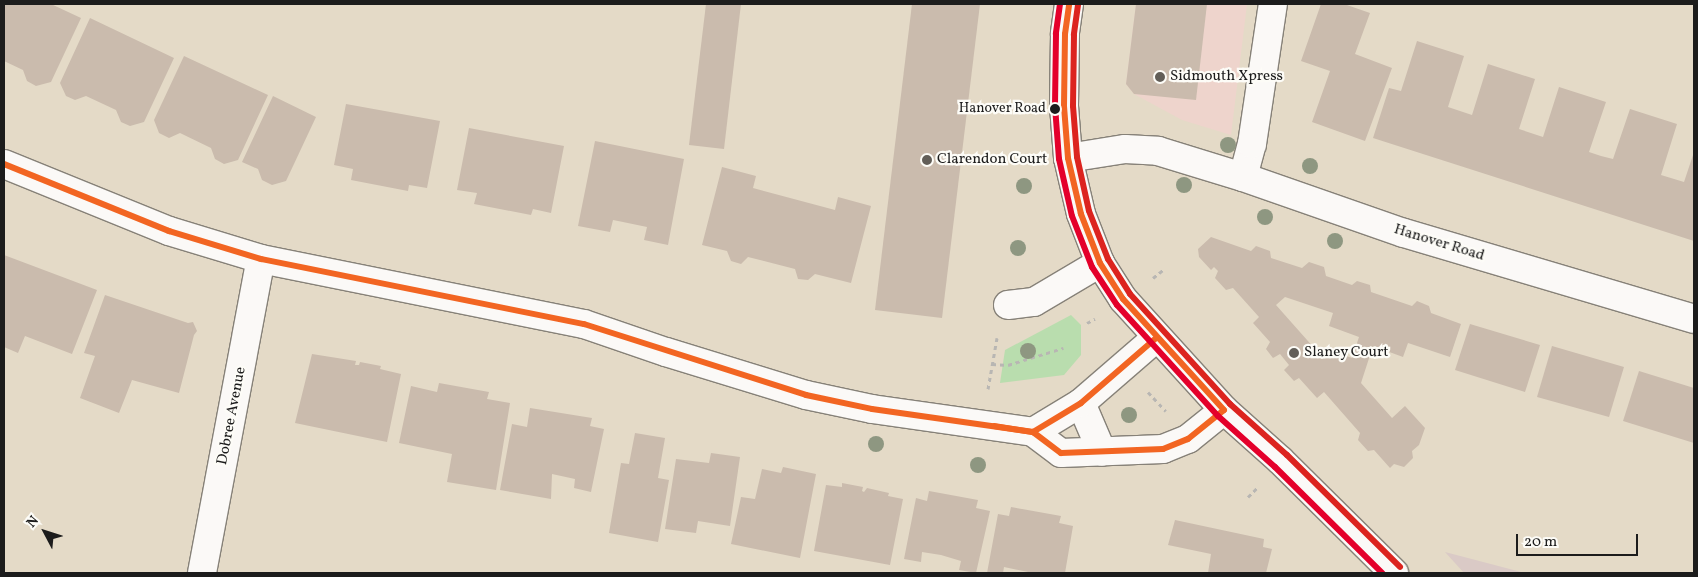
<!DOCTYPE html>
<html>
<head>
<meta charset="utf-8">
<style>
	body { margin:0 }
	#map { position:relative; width:1698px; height:577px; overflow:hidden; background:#e4dac7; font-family:Vollkorn,serif }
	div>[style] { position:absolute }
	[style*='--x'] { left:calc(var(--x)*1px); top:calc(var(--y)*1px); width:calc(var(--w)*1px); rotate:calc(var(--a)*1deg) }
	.built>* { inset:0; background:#eed4cc }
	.industrial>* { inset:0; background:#dacac6 }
	.green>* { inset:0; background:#b9ddae }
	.building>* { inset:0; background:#cabbad }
	.path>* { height:3px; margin-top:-1.5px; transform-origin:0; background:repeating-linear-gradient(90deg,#b8b6b3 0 4px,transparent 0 8px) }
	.roads { filter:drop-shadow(1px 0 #868178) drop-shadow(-1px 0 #868178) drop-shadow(0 1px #868178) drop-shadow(0 -1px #868178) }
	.minor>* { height:28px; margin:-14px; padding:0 14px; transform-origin:14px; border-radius:14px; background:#fbf9f7 }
	.bus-1>* { height:6px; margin:-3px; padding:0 3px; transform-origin:3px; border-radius:3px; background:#f26522 }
	.bus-2>* { height:6px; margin:-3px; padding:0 3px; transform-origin:3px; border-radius:3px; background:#e4002b }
	.bus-3>* { height:6px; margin:-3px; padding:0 3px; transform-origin:3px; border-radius:3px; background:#dc241f }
	.trees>* { width:16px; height:16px; margin:-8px; border-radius:50%; background:#8e9781 }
	.dots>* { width:14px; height:14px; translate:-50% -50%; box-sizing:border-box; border:2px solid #fdfcf7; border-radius:50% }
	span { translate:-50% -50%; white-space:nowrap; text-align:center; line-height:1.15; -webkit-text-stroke:4.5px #fdfcf7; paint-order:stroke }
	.bus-label { font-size:14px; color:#1c1c1c }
	.right { translate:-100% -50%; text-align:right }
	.poi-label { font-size:15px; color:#1c1c1c }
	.left { translate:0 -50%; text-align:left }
	.street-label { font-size:15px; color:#1c1c1c }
	.frame { position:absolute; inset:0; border:5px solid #1c1c1c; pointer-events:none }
	.north { position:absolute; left:20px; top:507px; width:50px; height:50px; -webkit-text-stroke:4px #fdfcf7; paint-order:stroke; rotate:310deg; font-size:14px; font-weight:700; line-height:20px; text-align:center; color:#1c1c1c }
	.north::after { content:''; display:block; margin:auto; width:18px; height:22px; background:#1c1c1c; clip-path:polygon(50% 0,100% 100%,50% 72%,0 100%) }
	.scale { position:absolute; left:1516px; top:534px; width:122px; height:22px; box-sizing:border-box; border:2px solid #1c1c1c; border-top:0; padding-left:6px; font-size:15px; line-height:18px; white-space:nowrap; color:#1c1c1c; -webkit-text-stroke:4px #fdfcf7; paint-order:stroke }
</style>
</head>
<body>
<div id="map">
	<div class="built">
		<i style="clip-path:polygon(1136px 4px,1247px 4px,1231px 135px,1182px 120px,1134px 94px,1126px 84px)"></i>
	</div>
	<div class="industrial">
		<i style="clip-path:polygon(1445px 552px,1525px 573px,1464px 573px)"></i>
	</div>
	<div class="green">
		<i style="clip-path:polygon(1071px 315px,1081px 325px,1081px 355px,1064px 375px,1000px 383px,1005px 350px)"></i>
	</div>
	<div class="building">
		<i style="clip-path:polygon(4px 4px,51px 4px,81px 18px,51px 82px,36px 86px,27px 81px,23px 70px,4px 61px)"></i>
		<i style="clip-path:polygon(706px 4px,741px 4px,724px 149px,689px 145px)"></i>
		<i style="clip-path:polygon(912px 4px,980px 4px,942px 318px,875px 310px)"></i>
		<i style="clip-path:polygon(1136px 4px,1207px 4px,1196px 100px,1134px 94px,1126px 84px)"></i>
		<i style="clip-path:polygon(1321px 4px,1344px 4px,1370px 13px,1355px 54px,1392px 68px,1365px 141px,1312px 122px,1330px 71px,1301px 61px)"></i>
		<i style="clip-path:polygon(90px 18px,174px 58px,144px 122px,130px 126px,121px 122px,116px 110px,86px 96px,75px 100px,66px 96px,60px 83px)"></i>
		<i style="clip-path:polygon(1417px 41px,1464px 56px,1448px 107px,1472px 115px,1488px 64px,1535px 79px,1519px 129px,1543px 137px,1559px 87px,1606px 102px,1589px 152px,1601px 156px,1613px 159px,1630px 109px,1677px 124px,1661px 175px,1684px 182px,1694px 152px,1694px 241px,1373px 138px,1389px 88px,1401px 91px)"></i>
		<i style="clip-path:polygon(184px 56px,268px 95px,238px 160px,224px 164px,215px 159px,211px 148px,180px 133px,169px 138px,159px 133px,154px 120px)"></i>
		<i style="clip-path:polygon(273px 96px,316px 117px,286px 181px,272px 185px,262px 180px,258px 169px,242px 162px)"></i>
		<i style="clip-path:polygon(346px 104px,440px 121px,427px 188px,409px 185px,408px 191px,351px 180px,353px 169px,334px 165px)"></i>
		<i style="clip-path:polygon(469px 128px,564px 146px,551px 213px,533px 209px,531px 215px,474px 204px,477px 193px,457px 190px)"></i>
		<i style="clip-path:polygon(595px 141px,684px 159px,668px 245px,644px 240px,647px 227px,623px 222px,613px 220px,610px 232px,578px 226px)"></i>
		<i style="clip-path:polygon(722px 167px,756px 176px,753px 188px,835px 210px,838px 197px,871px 206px,851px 283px,815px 274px,808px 280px,798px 279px,795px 269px,748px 257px,741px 264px,731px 261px,727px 251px,702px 245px)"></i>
		<i style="clip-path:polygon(evenodd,1211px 237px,1251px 251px,1256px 246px,1270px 251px,1271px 258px,1302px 268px,1309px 262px,1324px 267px,1326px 276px,1352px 285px,1357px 281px,1370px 285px,1371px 292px,1412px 306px,1417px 301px,1429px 306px,1431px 313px,1461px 324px,1450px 357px,1408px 343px,1403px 357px,1373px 346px,1361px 383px,1392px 418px,1405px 406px,1425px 428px,1419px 445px,1412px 451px,1413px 458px,1404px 467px,1394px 464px,1390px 468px,1374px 450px,1368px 451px,1358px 440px,1360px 433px,1324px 392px,1317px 398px,1299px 378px,1294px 381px,1284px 370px,1289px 365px,1280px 354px,1273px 358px,1266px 349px,1270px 342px,1253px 323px,1259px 317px,1233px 288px,1226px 290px,1215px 278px,1218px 271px,1214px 267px,1211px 270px,1199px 257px,1198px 249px,1211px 237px,1285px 297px,1333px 313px,1329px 326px,1359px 337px,1352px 358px,1332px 351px,1323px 358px,1276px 305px,1285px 297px)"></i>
		<i style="clip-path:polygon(4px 255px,97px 290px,72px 354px,25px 336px,18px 353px,4px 347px)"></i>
		<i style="clip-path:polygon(105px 295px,188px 323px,193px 322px,197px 331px,194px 335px,179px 393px,132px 380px,119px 413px,80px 398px,95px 356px,84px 353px)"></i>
		<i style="clip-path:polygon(1470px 324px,1540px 345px,1525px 392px,1455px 370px)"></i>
		<i style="clip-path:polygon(1552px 346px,1624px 367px,1609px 417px,1537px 397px)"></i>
		<i style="clip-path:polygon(312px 354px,356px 361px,355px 365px,359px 365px,360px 362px,381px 366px,380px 369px,401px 374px,387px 442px,295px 423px)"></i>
		<i style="clip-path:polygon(1639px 371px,1694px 388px,1694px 443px,1623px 421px)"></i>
		<i style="clip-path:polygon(439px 383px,489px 392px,487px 399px,510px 403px,496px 490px,447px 482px,452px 454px,399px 443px,411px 386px,437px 392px)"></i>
		<i style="clip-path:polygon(530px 408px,592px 418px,590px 426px,604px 429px,591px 492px,574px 488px,575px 479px,552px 474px,551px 499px,500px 490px,512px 424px,527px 427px)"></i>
		<i style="clip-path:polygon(635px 433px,665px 438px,658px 478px,669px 480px,658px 542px,609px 533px,621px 463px,629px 464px)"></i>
		<i style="clip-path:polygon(711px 453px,740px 457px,730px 526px,698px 521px,696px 533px,665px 529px,676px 459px,709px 463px)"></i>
		<i style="clip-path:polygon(783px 467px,816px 474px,800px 558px,731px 544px,741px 497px,755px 499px,762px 469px,781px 473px)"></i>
		<i style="clip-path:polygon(842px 483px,863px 487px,862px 491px,864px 492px,867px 488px,889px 493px,888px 496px,903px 499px,890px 565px,814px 551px,826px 485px,842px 487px)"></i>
		<i style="clip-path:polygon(929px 491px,978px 500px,976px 508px,990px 511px,976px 573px,959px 570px,961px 561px,941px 555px,922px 552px,921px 562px,904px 559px,916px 498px,927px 501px)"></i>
		<i style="clip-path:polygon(1011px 507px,1061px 516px,1059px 523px,1073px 526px,1065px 573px,1033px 573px,1004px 567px,1003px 573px,987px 573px,998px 514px,1009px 516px)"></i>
		<i style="clip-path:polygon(1175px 520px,1264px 539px,1263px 547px,1272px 549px,1266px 573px,1208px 573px,1211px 554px,1168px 545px)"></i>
	</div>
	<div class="path">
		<i style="--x:1153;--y:278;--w:13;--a:-39"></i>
		<i style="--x:1087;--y:323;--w:9;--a:-27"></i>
		<i style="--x:992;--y:364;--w:16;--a:4"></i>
		<i style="--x:1008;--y:365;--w:58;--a:-17.2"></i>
		<i style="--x:988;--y:389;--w:52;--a:-80"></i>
		<i style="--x:1148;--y:392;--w:26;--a:47"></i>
		<i style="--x:1248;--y:497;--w:13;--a:-45"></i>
	</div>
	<div class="roads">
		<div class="minor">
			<i style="--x:1069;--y:4;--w:30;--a:98"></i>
			<i style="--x:1065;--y:34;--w:72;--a:90.8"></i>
			<i style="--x:1064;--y:106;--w:52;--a:85.6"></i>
			<i style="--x:1068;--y:158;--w:57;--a:76.9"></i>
			<i style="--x:1081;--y:214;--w:53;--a:68.8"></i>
			<i style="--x:1100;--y:263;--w:43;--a:57.4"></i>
			<i style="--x:1123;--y:299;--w:150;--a:47.7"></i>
			<i style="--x:1224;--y:410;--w:76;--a:41.8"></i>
			<i style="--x:1281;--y:461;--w:159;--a:44.7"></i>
			<i style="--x:1068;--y:158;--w:58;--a:-9"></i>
			<i style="--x:1125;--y:149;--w:33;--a:3"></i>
			<i style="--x:1158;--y:151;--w:89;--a:17"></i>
			<i style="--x:1243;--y:177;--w:170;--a:19.2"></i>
			<i style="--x:1404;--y:233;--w:302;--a:16.5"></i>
			<i style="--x:4;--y:164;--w:178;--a:22.1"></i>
			<i style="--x:169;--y:231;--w:96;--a:16.9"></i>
			<i style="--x:261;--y:259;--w:329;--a:11.4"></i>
			<i style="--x:584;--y:324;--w:87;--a:18.9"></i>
			<i style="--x:666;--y:352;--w:146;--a:17.1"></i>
			<i style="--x:806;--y:395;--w:67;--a:12"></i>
			<i style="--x:872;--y:409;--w:163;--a:8.1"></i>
			<i style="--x:1033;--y:432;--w:35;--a:37"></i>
			<i style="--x:1061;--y:453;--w:102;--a:-2.2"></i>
			<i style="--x:1163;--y:449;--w:27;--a:-22"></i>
			<i style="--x:1188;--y:439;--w:46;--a:-38.9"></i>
			<i style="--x:1243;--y:177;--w:34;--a:-75"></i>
			<i style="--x:1252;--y:144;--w:142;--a:-81.5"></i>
			<i style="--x:1008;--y:305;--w:26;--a:-7"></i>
			<i style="--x:1034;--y:302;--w:77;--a:-30.6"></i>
			<i style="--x:1081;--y:403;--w:53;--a:66.8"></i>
			<i style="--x:1033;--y:432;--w:56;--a:-31.1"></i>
			<i style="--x:1081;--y:403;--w:99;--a:-40.9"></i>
			<i style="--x:202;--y:573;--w:319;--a:-79.4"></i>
		</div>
	</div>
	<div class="bus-1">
		<i style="--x:4;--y:164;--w:178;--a:22.1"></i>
		<i style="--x:169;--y:231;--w:96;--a:16.9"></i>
		<i style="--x:261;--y:259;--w:329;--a:11.4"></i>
		<i style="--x:584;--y:324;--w:233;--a:17.7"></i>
		<i style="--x:806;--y:395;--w:67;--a:12"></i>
		<i style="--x:872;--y:409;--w:163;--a:8.1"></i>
		<i style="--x:1033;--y:432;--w:35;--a:37"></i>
		<i style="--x:1061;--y:453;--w:102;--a:-2.2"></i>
		<i style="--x:1163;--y:449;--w:27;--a:-22"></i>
		<i style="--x:1188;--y:439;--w:46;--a:-38.9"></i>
		<i style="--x:1224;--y:410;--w:150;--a:-132.3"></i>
		<i style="--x:1123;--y:299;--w:43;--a:-122.6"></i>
		<i style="--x:1100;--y:263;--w:53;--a:-111.2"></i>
		<i style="--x:1081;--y:214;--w:57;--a:-103.1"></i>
		<i style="--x:1068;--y:158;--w:52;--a:-94.4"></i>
		<i style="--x:1064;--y:106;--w:72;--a:-89.2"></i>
		<i style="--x:1065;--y:34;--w:30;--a:-82"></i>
		<i style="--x:994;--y:426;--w:39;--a:9"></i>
		<i style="--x:1033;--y:432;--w:56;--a:-31.1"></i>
		<i style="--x:1081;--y:403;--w:99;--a:-40.9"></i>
	</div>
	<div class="bus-2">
		<i style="--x:1060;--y:4;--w:30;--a:98"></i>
		<i style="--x:1056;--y:34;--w:72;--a:90.8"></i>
		<i style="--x:1055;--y:106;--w:53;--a:85.7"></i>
		<i style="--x:1059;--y:159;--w:58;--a:77.2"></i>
		<i style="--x:1072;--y:216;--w:55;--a:68.6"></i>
		<i style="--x:1092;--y:267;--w:45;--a:56.7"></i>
		<i style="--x:1117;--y:305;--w:150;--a:47.7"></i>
		<i style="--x:1218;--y:416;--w:76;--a:41.8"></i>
		<i style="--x:1275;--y:467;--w:151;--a:44.7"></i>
	</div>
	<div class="bus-3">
		<i style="--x:1078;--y:5;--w:30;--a:98"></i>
		<i style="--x:1074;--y:35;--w:71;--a:90.8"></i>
		<i style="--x:1073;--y:106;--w:51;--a:85.5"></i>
		<i style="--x:1077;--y:157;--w:55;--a:77.5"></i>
		<i style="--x:1089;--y:211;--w:52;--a:68.4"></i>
		<i style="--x:1108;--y:259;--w:41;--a:57.8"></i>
		<i style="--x:1130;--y:294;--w:149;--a:47.7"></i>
		<i style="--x:1230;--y:404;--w:76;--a:41.8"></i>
		<i style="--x:1287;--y:455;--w:159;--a:44.7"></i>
	</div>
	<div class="trees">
		<i style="left:1228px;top:145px"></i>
		<i style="left:1310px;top:166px"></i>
		<i style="left:1184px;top:185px"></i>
		<i style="left:1024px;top:186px"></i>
		<i style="left:1265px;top:217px"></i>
		<i style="left:1335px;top:241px"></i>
		<i style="left:1018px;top:248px"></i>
		<i style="left:1028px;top:351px"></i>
		<i style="left:1129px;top:415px"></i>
		<i style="left:876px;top:444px"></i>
		<i style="left:978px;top:465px"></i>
	</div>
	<div class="dots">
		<i style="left:1160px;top:77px;background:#625e58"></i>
		<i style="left:1055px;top:109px;background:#1c1c1c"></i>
		<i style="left:927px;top:160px;background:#625e58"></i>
		<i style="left:1294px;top:353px;background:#625e58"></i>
	</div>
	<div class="bus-label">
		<span class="right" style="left:1046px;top:109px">Hanover Road</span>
	</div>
	<div class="poi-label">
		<span class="left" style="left:1170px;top:77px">Sidmouth Xpress</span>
		<span class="left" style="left:937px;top:160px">Clarendon Court</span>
		<span class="left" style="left:1304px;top:353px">Slaney Court</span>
	</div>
	<div class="street-label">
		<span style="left:1439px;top:243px;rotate:17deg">Hanover Road</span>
		<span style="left:232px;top:416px;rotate:-79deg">Dobree Avenue</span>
	</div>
	<div class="frame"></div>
	<div class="north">N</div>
	<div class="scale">20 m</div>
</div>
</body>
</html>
